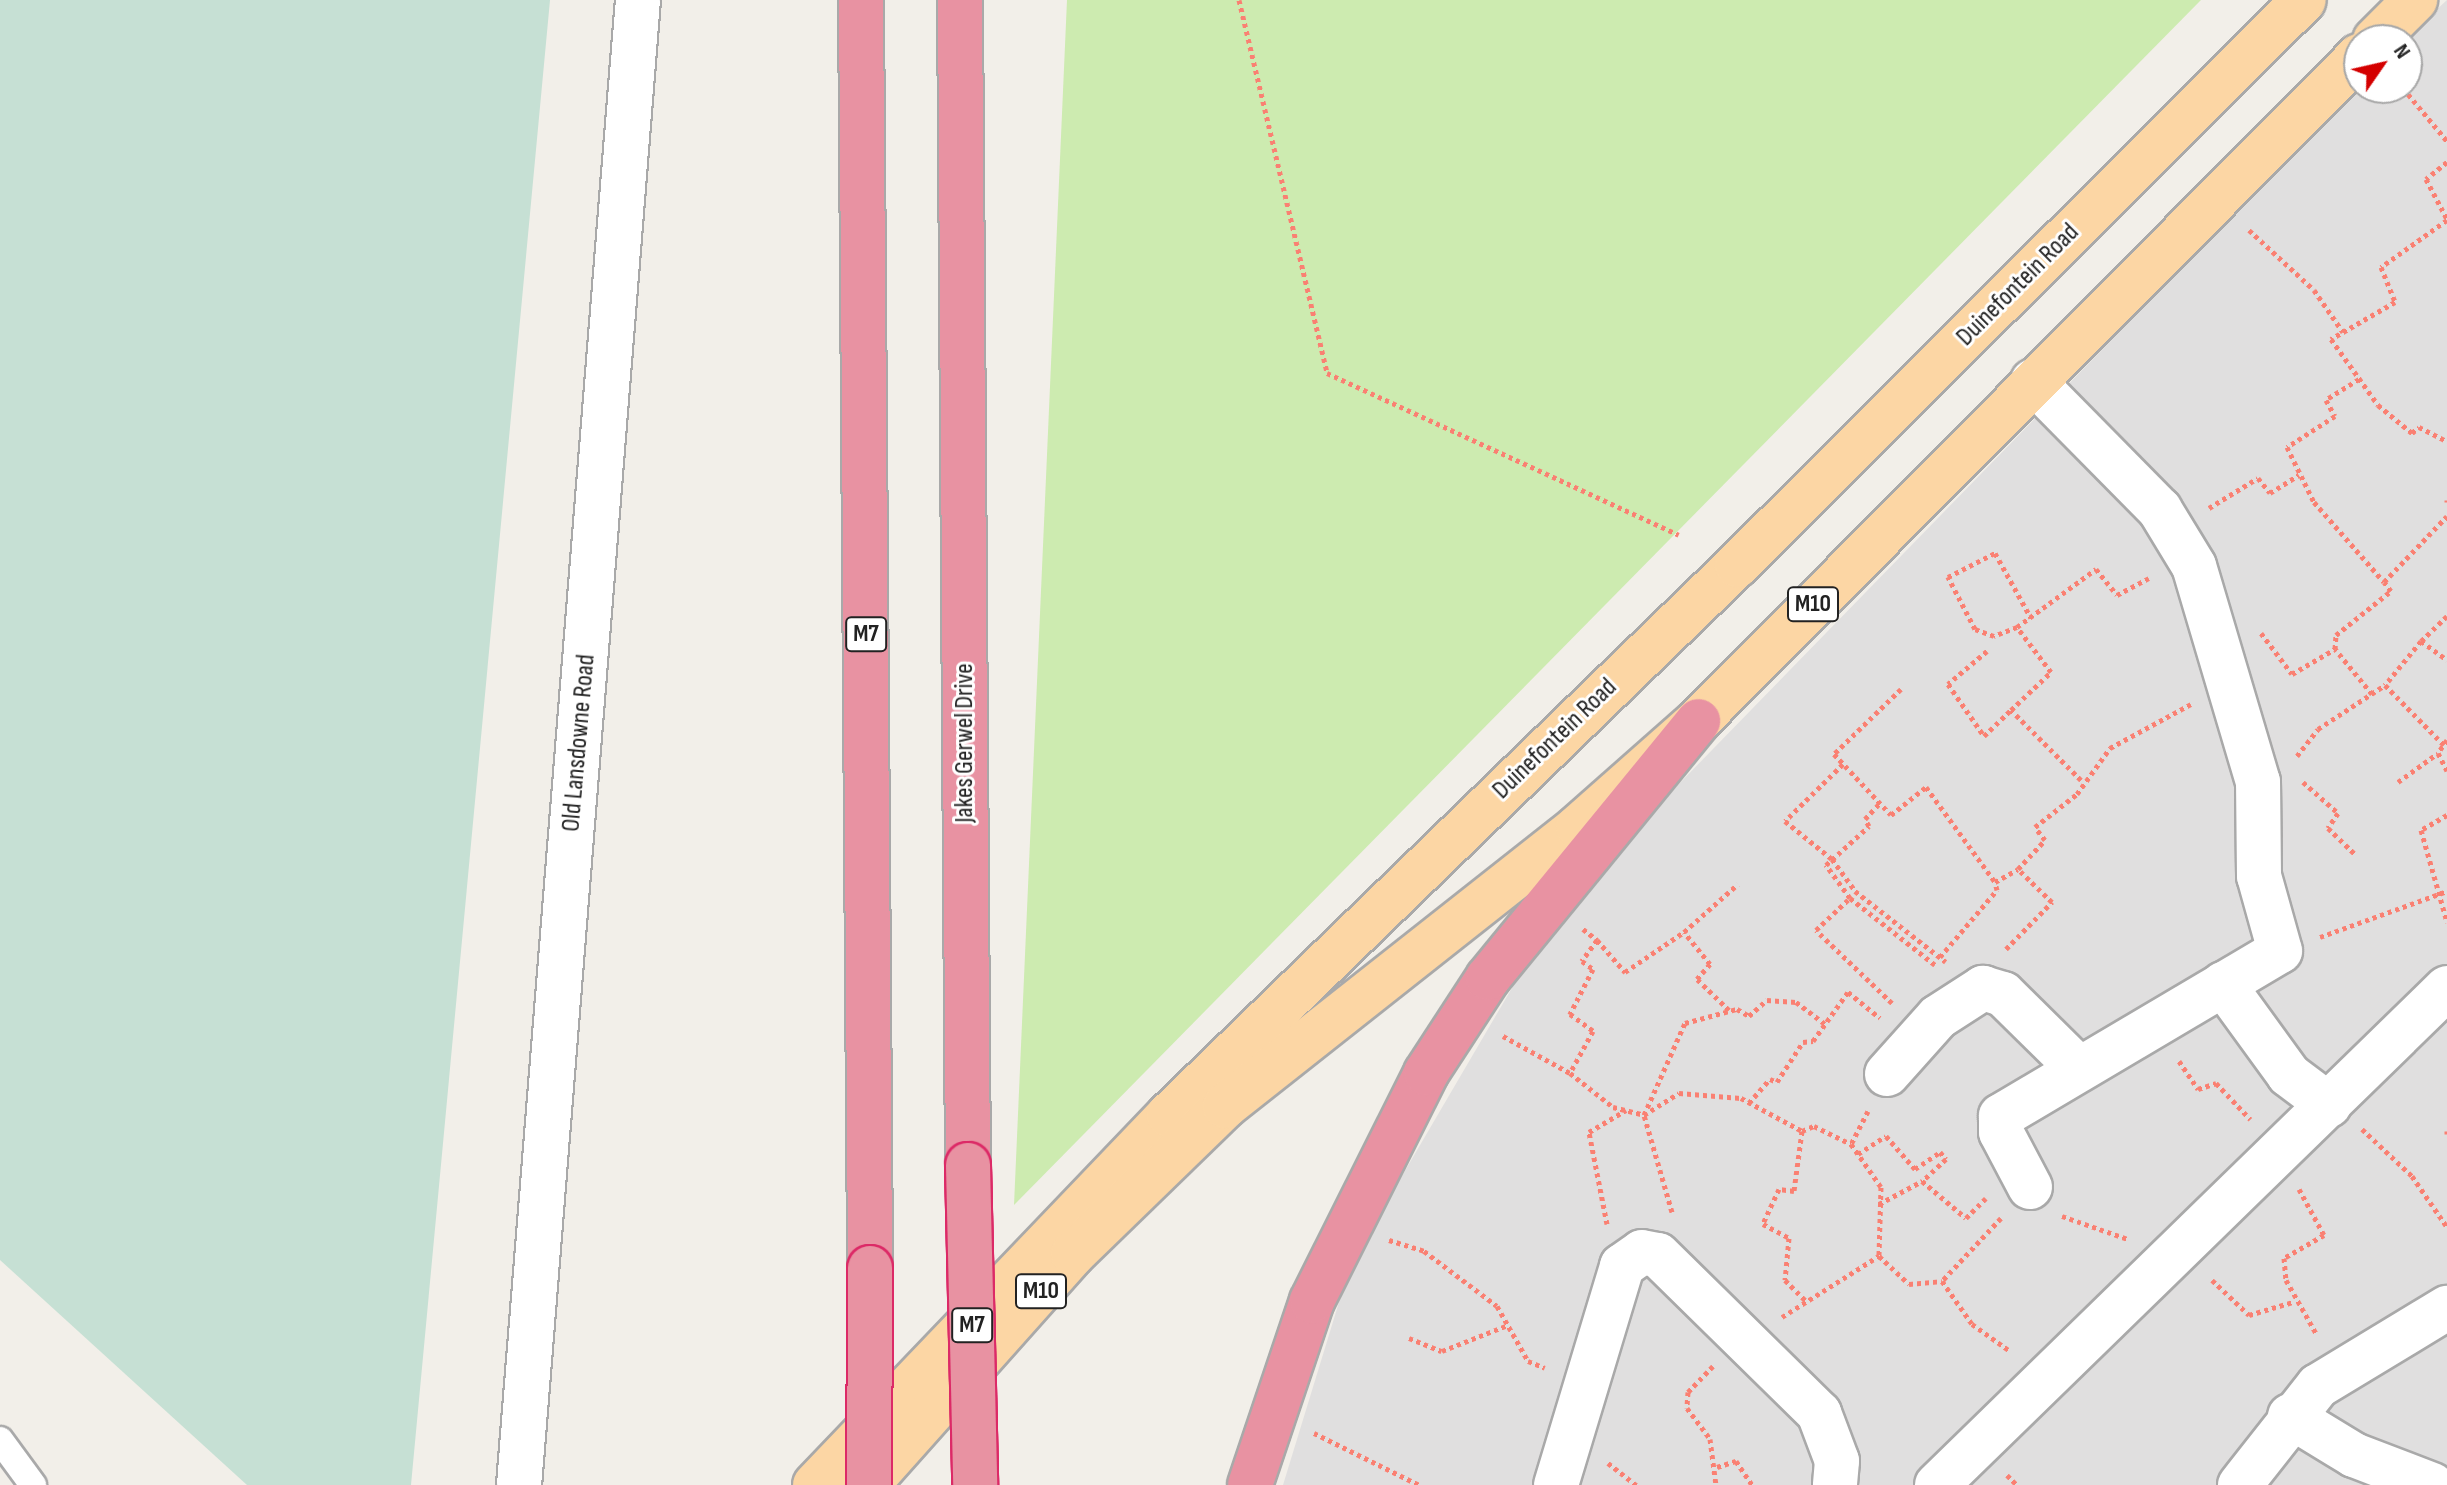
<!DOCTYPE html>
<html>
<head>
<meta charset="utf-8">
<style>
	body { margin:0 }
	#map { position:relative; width:2447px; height:1485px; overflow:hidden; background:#f2efe9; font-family:"Sofia Sans Condensed",sans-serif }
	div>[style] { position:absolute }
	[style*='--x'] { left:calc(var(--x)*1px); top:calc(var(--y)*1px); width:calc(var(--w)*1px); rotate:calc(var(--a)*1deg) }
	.residential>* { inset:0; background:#e0dfdf }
	.grass>* { inset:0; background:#cdebb0 }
	.wetland>* { inset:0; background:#c6e0d4 }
	.path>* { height:5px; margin-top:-2.5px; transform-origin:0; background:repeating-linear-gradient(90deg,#fa8072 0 4px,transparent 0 8px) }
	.roads { filter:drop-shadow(2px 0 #a9a9a9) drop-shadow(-2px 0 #a9a9a9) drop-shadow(0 2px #a9a9a9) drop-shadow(0 -2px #a9a9a9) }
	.lane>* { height:26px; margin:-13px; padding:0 13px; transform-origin:13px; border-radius:13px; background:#fff }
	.street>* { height:44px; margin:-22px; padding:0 22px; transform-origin:22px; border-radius:22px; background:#fff }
	.primary>* { height:44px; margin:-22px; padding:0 22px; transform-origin:22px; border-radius:22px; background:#fcd6a4 }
	.highway>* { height:44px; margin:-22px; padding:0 22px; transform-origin:22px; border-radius:22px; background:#e892a2 }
	.bridges { filter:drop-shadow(2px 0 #dc2a67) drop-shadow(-2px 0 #dc2a67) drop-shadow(0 2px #dc2a67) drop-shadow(0 -2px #dc2a67) }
	.highway-bridge>* { height:44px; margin:-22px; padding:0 22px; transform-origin:22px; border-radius:22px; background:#e892a2 }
	span { translate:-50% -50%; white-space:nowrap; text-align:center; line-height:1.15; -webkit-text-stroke:6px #fff; paint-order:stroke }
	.shield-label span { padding:2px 6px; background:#fff; border:2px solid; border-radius:6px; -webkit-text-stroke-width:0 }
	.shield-label { font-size:24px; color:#222; font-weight:700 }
	.street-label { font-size:26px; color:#222 }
	.north { position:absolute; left:2343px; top:24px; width:80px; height:80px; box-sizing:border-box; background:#fff; border:2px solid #a7a7a7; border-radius:50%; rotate:56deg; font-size:22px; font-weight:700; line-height:32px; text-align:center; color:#222 }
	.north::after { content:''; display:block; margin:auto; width:28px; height:36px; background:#d40000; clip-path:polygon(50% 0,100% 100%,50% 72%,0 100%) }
</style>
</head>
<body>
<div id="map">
	<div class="residential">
		<i style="clip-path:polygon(2447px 0,2447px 1485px,1283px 1485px,1351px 1263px,1560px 906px,2359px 86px,2407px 88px,2404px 40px)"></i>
	</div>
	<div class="grass">
		<i style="clip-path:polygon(1067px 0,2201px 0,1014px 1205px)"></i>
	</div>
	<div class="wetland">
		<i style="clip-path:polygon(0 0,550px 0,411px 1485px,247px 1485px,0 1260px)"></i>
	</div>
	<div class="path">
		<i style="--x:1239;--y:0;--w:383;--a:76.7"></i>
		<i style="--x:1327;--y:373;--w:387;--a:24.7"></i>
		<i style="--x:2403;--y:88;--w:69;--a:50.3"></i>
		<i style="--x:2447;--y:162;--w:27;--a:141"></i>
		<i style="--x:2426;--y:179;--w:45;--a:62.3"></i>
		<i style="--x:2447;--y:220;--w:81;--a:144.5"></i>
		<i style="--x:2381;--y:267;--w:38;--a:68"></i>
		<i style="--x:2395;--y:302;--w:74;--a:150"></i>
		<i style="--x:2331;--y:339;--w:81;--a:54.5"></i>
		<i style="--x:2378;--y:405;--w:44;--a:39.5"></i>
		<i style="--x:2412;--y:433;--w:9;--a:-41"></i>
		<i style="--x:2419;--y:427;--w:31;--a:27"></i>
		<i style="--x:2249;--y:230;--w:88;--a:42.7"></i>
		<i style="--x:2314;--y:290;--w:51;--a:55.4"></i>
		<i style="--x:2359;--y:379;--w:39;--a:148"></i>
		<i style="--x:2326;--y:400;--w:18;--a:61"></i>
		<i style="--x:2335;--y:416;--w:57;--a:147.1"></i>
		<i style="--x:2287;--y:447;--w:61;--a:63.9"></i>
		<i style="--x:2314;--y:502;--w:106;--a:48.8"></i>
		<i style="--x:2384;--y:582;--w:91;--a:-46.3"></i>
		<i style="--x:2447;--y:500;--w:2;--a:90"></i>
		<i style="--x:2209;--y:508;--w:57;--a:-31.5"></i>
		<i style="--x:2258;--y:478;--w:19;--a:51"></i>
		<i style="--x:2270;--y:493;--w:34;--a:-32"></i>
		<i style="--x:2447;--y:616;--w:36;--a:136"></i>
		<i style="--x:2421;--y:641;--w:32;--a:36"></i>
		<i style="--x:2017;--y:627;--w:25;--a:159"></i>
		<i style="--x:1994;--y:636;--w:20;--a:-160"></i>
		<i style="--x:1975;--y:629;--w:59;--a:-117.4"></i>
		<i style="--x:1948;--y:577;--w:53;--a:-27.1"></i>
		<i style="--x:1995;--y:553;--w:74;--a:61"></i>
		<i style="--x:2261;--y:633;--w:51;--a:52.9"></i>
		<i style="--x:2292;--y:674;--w:50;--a:-30.2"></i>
		<i style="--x:2421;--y:641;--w:57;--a:129.3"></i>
		<i style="--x:2385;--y:685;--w:84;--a:45.5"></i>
		<i style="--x:1987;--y:651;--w:51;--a:139.8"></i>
		<i style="--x:1948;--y:684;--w:63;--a:55.3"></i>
		<i style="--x:1984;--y:736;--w:37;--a:-44"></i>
		<i style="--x:1901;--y:689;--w:93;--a:135.9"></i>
		<i style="--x:1834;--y:754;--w:83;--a:46.9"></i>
		<i style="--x:1891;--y:815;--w:45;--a:-38.7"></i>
		<i style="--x:1926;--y:787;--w:117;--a:54"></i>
		<i style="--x:1995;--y:882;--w:26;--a:-29"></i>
		<i style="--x:2372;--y:694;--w:58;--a:-129.4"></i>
		<i style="--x:2335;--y:649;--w:14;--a:-86"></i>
		<i style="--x:2336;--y:635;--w:70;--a:-38.7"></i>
		<i style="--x:2391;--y:591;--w:11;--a:-128"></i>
		<i style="--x:2447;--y:740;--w:16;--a:125"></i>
		<i style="--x:2438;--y:753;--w:20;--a:63"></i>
		<i style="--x:2297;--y:756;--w:34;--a:-52"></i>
		<i style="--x:2318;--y:729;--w:80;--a:-33.3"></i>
		<i style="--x:1843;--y:764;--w:81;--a:135.5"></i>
		<i style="--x:1785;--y:821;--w:60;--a:39"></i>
		<i style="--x:1832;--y:859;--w:39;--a:54"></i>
		<i style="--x:1855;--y:891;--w:115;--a:38"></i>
		<i style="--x:2081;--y:780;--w:99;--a:-135"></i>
		<i style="--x:2011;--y:710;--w:55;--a:-43.5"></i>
		<i style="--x:2051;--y:672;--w:56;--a:-127.1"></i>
		<i style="--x:2017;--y:627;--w:98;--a:-36.3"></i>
		<i style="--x:2096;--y:569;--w:33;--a:51"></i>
		<i style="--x:2117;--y:595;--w:36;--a:-28"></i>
		<i style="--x:2303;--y:782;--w:47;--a:41.5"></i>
		<i style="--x:2338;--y:813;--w:18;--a:124"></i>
		<i style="--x:2328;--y:828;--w:39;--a:44"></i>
		<i style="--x:2398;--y:782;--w:49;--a:-35.9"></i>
		<i style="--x:2447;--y:815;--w:30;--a:150"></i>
		<i style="--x:2421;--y:830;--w:96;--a:74.2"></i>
		<i style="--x:1850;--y:898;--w:41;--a:-126"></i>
		<i style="--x:1826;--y:865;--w:58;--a:-42.2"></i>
		<i style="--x:1869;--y:826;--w:8;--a:-120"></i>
		<i style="--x:1865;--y:819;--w:21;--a:-47"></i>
		<i style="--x:1583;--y:929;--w:18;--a:38"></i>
		<i style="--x:1597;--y:940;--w:26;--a:126"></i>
		<i style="--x:1582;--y:961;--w:14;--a:36"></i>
		<i style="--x:1593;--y:969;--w:51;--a:117.1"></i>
		<i style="--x:1570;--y:1014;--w:29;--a:36"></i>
		<i style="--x:1593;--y:1031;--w:48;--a:118.7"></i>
		<i style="--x:1570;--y:1073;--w:55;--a:38.3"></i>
		<i style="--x:1613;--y:1107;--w:32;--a:14"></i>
		<i style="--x:1644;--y:1115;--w:101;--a:-66"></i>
		<i style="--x:1685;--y:1023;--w:54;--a:-15.1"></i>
		<i style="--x:1737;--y:1009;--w:14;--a:30"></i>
		<i style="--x:1749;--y:1016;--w:24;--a:-42"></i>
		<i style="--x:1767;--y:1000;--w:29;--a:4"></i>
		<i style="--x:1796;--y:1002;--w:36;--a:37"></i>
		<i style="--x:2320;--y:937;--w:135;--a:-19.9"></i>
		<i style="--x:1597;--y:940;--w:43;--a:48.8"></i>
		<i style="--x:1625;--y:972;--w:71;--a:-34.1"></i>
		<i style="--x:2006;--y:949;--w:66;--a:-45.6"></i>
		<i style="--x:2052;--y:902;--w:47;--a:-135.9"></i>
		<i style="--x:2018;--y:869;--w:40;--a:-47"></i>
		<i style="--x:2045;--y:840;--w:16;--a:-128"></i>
		<i style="--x:2035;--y:827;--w:53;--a:-38.2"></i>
		<i style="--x:2077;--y:794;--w:57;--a:-54.3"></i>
		<i style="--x:2110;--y:748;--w:92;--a:-28.5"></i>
		<i style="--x:1940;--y:957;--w:88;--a:-49.6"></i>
		<i style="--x:1997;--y:890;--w:8;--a:-104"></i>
		<i style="--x:1892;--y:1003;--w:105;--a:-136.2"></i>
		<i style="--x:1816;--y:930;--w:47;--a:-43.3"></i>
		<i style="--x:1850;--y:898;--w:108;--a:38.2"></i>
		<i style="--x:1729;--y:1010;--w:45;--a:-135.9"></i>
		<i style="--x:1697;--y:979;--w:20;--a:-49"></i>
		<i style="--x:1710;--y:964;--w:41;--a:-129.1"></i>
		<i style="--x:1684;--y:932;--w:72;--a:-41.6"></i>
		<i style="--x:1503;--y:1036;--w:77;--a:28.9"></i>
		<i style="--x:2179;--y:1061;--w:34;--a:56"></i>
		<i style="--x:2198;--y:1089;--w:19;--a:-18"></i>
		<i style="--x:2216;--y:1083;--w:50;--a:46.6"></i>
		<i style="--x:1749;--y:1103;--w:32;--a:-49"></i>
		<i style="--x:1770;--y:1079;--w:8;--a:23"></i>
		<i style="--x:1777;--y:1082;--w:48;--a:-57"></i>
		<i style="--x:1803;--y:1042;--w:10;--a:-6"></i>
		<i style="--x:1813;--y:1041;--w:60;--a:-54.5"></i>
		<i style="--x:1848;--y:992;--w:41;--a:39.1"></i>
		<i style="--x:1868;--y:1111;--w:37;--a:117"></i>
		<i style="--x:1851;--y:1144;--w:52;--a:55.1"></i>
		<i style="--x:1881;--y:1187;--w:69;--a:91.7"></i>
		<i style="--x:2362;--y:1129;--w:69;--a:43.2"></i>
		<i style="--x:2412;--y:1176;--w:62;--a:55.5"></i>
		<i style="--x:1802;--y:1131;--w:61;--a:97.6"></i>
		<i style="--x:1794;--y:1191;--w:15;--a:-172"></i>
		<i style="--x:1779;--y:1189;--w:38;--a:115"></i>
		<i style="--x:1763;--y:1224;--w:30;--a:28"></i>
		<i style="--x:1789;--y:1238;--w:42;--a:95.4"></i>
		<i style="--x:1785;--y:1280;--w:30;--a:45"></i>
		<i style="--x:2447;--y:1131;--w:3;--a:90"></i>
		<i style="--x:1858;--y:1154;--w:33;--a:-33"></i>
		<i style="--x:1886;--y:1136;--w:44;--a:48.7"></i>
		<i style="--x:1915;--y:1169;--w:30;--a:-34"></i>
		<i style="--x:1940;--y:1152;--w:9;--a:49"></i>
		<i style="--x:1946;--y:1159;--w:33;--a:137"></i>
		<i style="--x:2299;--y:1189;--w:52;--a:61.5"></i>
		<i style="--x:2324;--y:1235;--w:46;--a:150.1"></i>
		<i style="--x:2284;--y:1258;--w:22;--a:85"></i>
		<i style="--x:2286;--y:1280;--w:63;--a:60.6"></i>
		<i style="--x:1879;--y:1204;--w:49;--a:-28.1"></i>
		<i style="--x:1922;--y:1181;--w:57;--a:40.1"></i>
		<i style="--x:1966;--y:1218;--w:28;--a:-45"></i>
		<i style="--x:1672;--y:1212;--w:101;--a:-106.1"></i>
		<i style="--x:1644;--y:1115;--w:41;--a:-32.2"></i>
		<i style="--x:1679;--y:1093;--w:62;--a:4.6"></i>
		<i style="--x:1741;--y:1098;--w:69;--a:28.4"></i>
		<i style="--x:1802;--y:1131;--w:13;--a:-23"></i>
		<i style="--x:1814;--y:1126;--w:41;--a:25.9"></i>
		<i style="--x:2062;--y:1216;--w:70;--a:19.2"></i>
		<i style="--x:2001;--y:1218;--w:86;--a:133.1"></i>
		<i style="--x:1942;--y:1281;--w:52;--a:55.1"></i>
		<i style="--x:1972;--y:1324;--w:47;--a:35.4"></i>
		<i style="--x:1607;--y:1224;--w:94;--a:-101.1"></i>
		<i style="--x:1589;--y:1132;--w:43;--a:-30.7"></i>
		<i style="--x:1389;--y:1240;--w:37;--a:17"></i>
		<i style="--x:1424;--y:1251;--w:91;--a:37"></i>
		<i style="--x:1497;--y:1306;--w:63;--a:60.6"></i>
		<i style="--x:1528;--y:1361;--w:18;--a:22"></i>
		<i style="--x:2212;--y:1280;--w:51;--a:43.4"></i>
		<i style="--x:2249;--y:1315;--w:46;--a:-16.5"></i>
		<i style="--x:1782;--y:1317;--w:115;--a:-32.2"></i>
		<i style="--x:1879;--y:1256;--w:41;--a:43"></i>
		<i style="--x:1909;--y:1284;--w:33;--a:-5"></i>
		<i style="--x:1409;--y:1338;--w:35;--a:22"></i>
		<i style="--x:1442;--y:1351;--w:71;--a:-21.5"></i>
		<i style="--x:1713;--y:1366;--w:36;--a:134"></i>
		<i style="--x:1688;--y:1392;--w:16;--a:94"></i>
		<i style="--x:1687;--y:1408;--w:39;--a:53"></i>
		<i style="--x:1710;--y:1439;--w:46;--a:82.6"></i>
		<i style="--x:1314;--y:1433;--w:117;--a:26.3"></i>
		<i style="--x:1608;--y:1463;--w:36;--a:38"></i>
		<i style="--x:1717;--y:1467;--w:20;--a:-18"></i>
		<i style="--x:1736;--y:1461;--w:29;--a:56"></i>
		<i style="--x:2007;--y:1475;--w:14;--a:45"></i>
	</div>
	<div class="roads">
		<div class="lane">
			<i style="--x:0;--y:1440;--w:56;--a:53.7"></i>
		</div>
		<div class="street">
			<i style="--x:2223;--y:984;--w:112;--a:54"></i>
			<i style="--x:2289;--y:1075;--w:50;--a:36.9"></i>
			<i style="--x:1887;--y:1074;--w:76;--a:-48.2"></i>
			<i style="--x:1938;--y:1017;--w:54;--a:-32.8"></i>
			<i style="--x:1983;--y:988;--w:21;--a:17"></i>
			<i style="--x:2003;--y:994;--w:107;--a:44.6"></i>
			<i style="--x:2030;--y:1187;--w:62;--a:-117.8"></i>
			<i style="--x:2001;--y:1132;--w:16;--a:-90"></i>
			<i style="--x:2001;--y:1116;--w:324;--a:-30.6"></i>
			<i style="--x:2280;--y:951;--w:78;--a:-105.6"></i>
			<i style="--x:2259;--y:876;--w:94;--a:-90.6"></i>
			<i style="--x:2258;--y:782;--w:225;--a:-106.5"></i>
			<i style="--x:2194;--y:566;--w:66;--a:-121.3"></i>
			<i style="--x:2160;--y:510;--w:181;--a:-134.6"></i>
			<i style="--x:2290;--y:1416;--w:75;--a:31.4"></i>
			<i style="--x:2354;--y:1455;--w:84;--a:21"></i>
			<i style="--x:519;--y:1485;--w:1490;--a:-85.42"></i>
			<i style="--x:1556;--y:1485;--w:229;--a:-73.2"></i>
			<i style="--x:1622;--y:1266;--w:24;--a:-35"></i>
			<i style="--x:1642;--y:1252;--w:16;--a:11"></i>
			<i style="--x:1658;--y:1255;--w:226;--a:44.5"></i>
			<i style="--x:1819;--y:1413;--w:51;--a:69.4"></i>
			<i style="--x:1837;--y:1461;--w:24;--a:95"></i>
			<i style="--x:1937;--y:1485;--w:712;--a:-44.26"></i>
			<i style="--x:2240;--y:1485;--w:126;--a:-51.8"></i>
			<i style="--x:2318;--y:1386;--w:151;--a:-31.2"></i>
		</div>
		<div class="primary">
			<i style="--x:2375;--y:40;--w:57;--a:-45"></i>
			<i style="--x:815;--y:1485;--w:512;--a:-46.27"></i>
			<i style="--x:1169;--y:1115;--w:791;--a:-44.08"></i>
			<i style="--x:1737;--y:565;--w:800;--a:-44.9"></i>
			<i style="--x:867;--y:1485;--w:310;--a:-48.3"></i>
			<i style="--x:1073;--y:1254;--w:212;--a:-44.2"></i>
			<i style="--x:1225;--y:1106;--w:450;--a:-38.3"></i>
			<i style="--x:1578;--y:827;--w:160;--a:-41.5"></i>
			<i style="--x:1698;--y:721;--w:938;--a:-45.17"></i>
		</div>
		<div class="highway">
			<i style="--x:861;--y:0;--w:1268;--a:89.59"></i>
			<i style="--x:960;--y:0;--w:1165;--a:89.61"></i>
			<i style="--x:1250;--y:1485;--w:194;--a:-71.4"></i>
			<i style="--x:1312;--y:1301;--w:255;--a:-63.4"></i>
			<i style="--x:1426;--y:1073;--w:113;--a:-56.9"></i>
			<i style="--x:1488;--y:978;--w:332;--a:-50.7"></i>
		</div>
	</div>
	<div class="bridges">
		<div class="highway-bridge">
			<i style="--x:968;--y:1165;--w:320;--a:88.7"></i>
			<i style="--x:869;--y:1485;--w:217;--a:-89.7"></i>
		</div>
	</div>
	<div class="shield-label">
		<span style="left:1813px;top:604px">M10</span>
		<span style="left:866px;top:634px">M7</span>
		<span style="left:1041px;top:1291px">M10</span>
		<span style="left:972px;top:1325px">M7</span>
	</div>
	<div class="street-label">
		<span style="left:2018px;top:285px;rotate:-45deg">Duinefontein Road</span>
		<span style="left:1555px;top:739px;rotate:-44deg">Duinefontein Road</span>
		<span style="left:579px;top:743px;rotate:-85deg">Old Lansdowne Road</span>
		<span style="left:965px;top:743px;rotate:-90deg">Jakes Gerwel Drive</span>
	</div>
	<div class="north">N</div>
</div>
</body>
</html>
